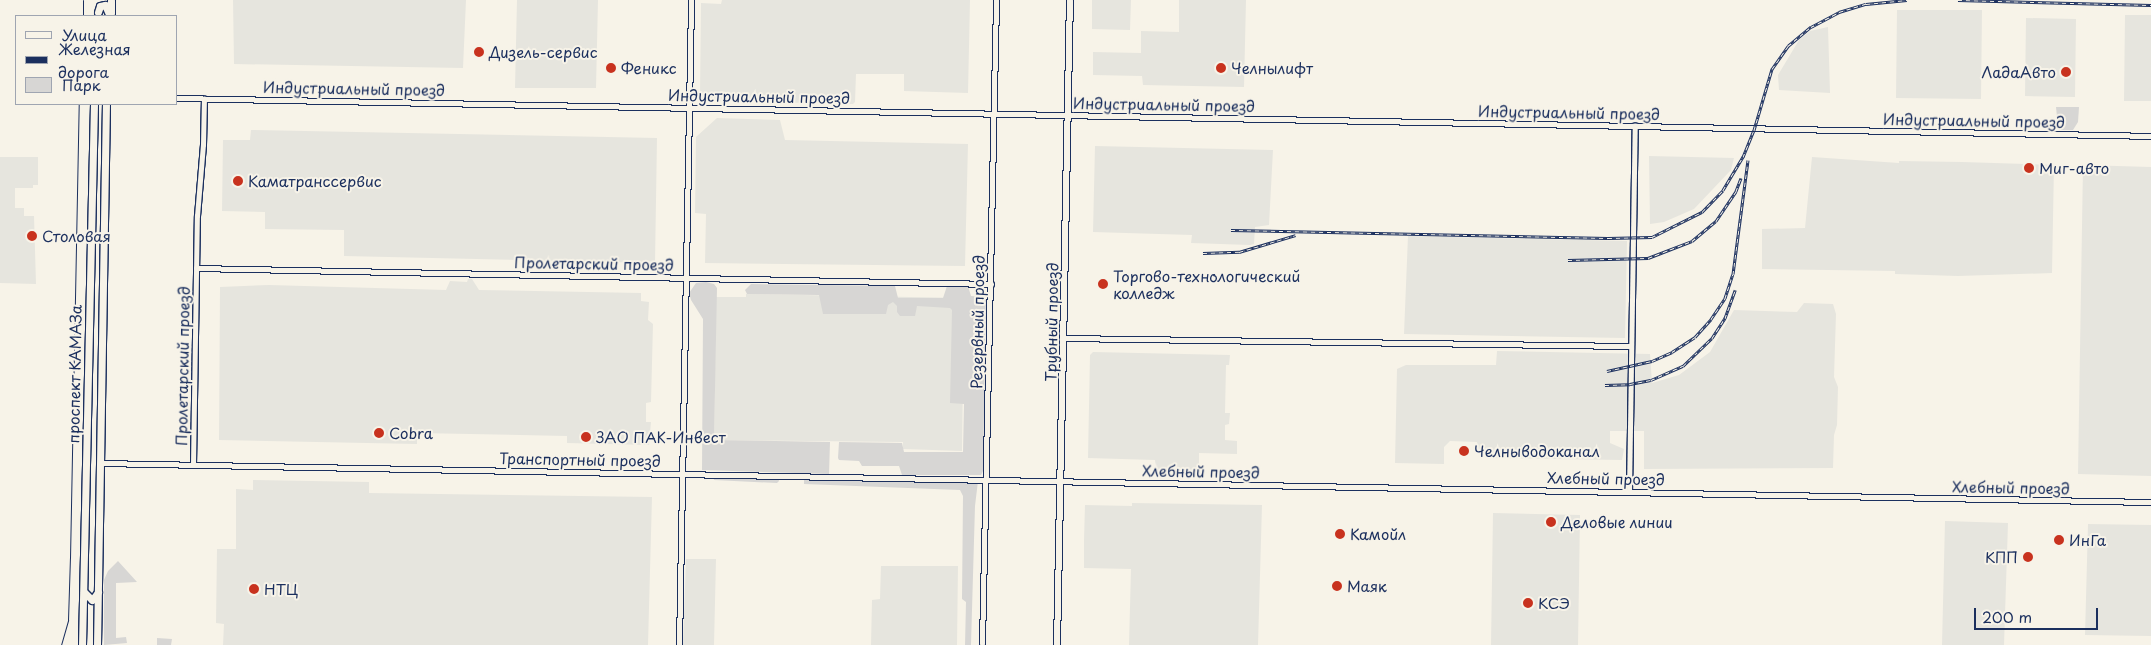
<!DOCTYPE html>
<html>
<head>
<meta charset="utf-8">
<style>
	body { margin:0 }
	#map { position:relative; width:2151px; height:645px; overflow:hidden; background:#f7f3e8; font-family:"Playpen Sans",sans-serif }
	div>[style] { position:absolute }
	[style*='--x'] { left:calc(var(--x)*1px); top:calc(var(--y)*1px); width:calc(var(--w)*1px); rotate:calc(var(--a)*1deg) }
	.built>* { inset:0; background:#e6e5de }
	.green>* { inset:0; background:#d7d6d4 }
	.roads { filter:drop-shadow(1px 0 #1b2f5e) drop-shadow(-1px 0 #1b2f5e) drop-shadow(0 1px #1b2f5e) drop-shadow(0 -1px #1b2f5e) }
	.street>* { height:4.5px; margin:-2.25px; padding:0 2.25px; transform-origin:2.25px; border-radius:2.25px; background:#f7f3e8 }
	.secondary>* { height:6px; margin:-3px; padding:0 3px; transform-origin:3px; border-radius:3px; background:#f7f3e8 }
	.primary>* { height:7px; margin:-3.5px; padding:0 3.5px; transform-origin:3.5px; border-radius:3.5px; background:#f7f3e8 }
	.tram>* { height:1px; margin:-0.5px; padding:0 0.5px; transform-origin:0.5px; border-radius:0.5px; background:#1b2f5e }
	.rail>* { height:3px; margin-top:-1.5px; transform-origin:0; background:repeating-linear-gradient(90deg,#f7f3e8 0 4px,#1b2f5e 0 8px); box-sizing:border-box; border-block:1px solid #1b2f5e }
	.dots>* { width:14px; height:14px; translate:-50% -50%; box-sizing:border-box; border:2px solid #f7f3e8; border-radius:50% }
	span { translate:-50% -50%; white-space:nowrap; text-align:center; line-height:1.15; -webkit-text-stroke:4px #f7f3e8; paint-order:stroke }
	.poi-label { font-size:15px; color:#1b2f5e }
	.left { translate:0 -50%; text-align:left }
	.right { translate:-100% -50%; text-align:right }
	.street-label { font-size:15px; color:#1b2f5e }
	.legend { position:absolute; left:15px; top:15px; width:162px; height:90px; box-sizing:border-box; background:#f7f3e8; border:1px solid #9fa5b1; margin:0; padding:6px 9px; list-style:none; font-size:15px; color:#1b2f5e }
	.legend li { display:flex; align-items:center; gap:10px; height:25px }
	.legend b { width:25px; border:1px solid #9fa5b1 }
	.scale { position:absolute; left:1974px; top:608px; width:124px; height:22px; box-sizing:border-box; border:2px solid #1b2f5e; border-top:0; padding-left:6px; font-size:15px; line-height:18px; white-space:nowrap; color:#1b2f5e; -webkit-text-stroke:4px #f7f3e8; paint-order:stroke }
</style>
</head>
<body>
<div id="map">
	<div class="built">
		<i style="clip-path:polygon(233px 0,466px 0,463px 68px,234px 64px)"></i>
		<i style="clip-path:polygon(517px 0,598px 0,596px 88px,515px 88px)"></i>
		<i style="clip-path:polygon(722px 0,970px 0,968px 93px,904px 91px,904px 74px,856px 74px,855px 102px,853px 104px,709px 101px,700px 94px,701px 3px,721px 4px)"></i>
		<i style="clip-path:polygon(1092px 0,1131px 0,1130px 30px,1092px 29px)"></i>
		<i style="clip-path:polygon(1179px 0,1246px 0,1244px 87px,1143px 85px,1142px 76px,1093px 75px,1093px 52px,1141px 53px,1141px 31px,1179px 32px)"></i>
		<i style="clip-path:polygon(1897px 10px,1982px 10px,1981px 99px,1896px 98px)"></i>
		<i style="clip-path:polygon(2125px 15px,2151px 15px,2151px 101px,2124px 101px)"></i>
		<i style="clip-path:polygon(2026px 18px,2076px 19px,2075px 97px,2025px 96px)"></i>
		<i style="clip-path:polygon(1828px 27px,1830px 93px,1779px 90px,1778px 75px,1799px 40px,1810px 31px)"></i>
		<i style="clip-path:polygon(717px 118px,780px 120px,785px 140px,968px 144px,965px 266px,705px 263px,706px 214px,695px 213px,696px 137px)"></i>
		<i style="clip-path:polygon(251px 130px,657px 138px,655px 263px,344px 256px,344px 230px,265px 229px,265px 212px,222px 211px,223px 140px,250px 140px)"></i>
		<i style="clip-path:polygon(1095px 146px,1273px 150px,1269px 225px,1255px 227px,1254px 244px,1250px 245px,1191px 243px,1192px 235px,1093px 232px)"></i>
		<i style="clip-path:polygon(1649px 156px,1734px 158px,1731px 170px,1694px 209px,1664px 222px,1650px 224px)"></i>
		<i style="clip-path:polygon(0 157px,38px 157px,38px 185px,33px 185px,33px 188px,15px 188px,15px 208px,24px 208px,24px 216px,34px 216px,36px 284px,0 283px)"></i>
		<i style="clip-path:polygon(1812px 157px,1899px 163px,1899px 161px,1962px 162px,2054px 165px,2052px 273px,1958px 276px,1895px 274px,1895px 271px,1762px 269px,1762px 229px,1805px 228px)"></i>
		<i style="clip-path:polygon(2083px 165px,2151px 167px,2151px 476px,2078px 474px)"></i>
		<i style="clip-path:polygon(1408px 236px,1627px 241px,1625px 338px,1404px 334px)"></i>
		<i style="clip-path:polygon(468px 279px,472px 279px,479px 290px,641px 293px,641px 301px,649px 302px,648px 320px,653px 324px,651px 402px,646px 403px,646px 422px,651px 422px,649px 445px,567px 443px,567px 436px,417px 433px,417px 444px,219px 440px,220px 287px,269px 285px,446px 290px,450px 281px,467px 282px)"></i>
		<i style="clip-path:polygon(746px 294px,964px 298px,962px 451px,903px 449px,903px 442px,714px 440px,716px 297px,746px 297px)"></i>
		<i style="clip-path:polygon(1804px 303px,1833px 304px,1836px 314px,1834px 377px,1838px 387px,1837px 425px,1834px 435px,1833px 468px,1644px 469px,1644px 431px,1610px 431px,1610px 443px,1624px 449px,1622px 460px,1485px 458px,1486px 451px,1479px 451px,1477px 442px,1450px 441px,1444px 447px,1444px 464px,1395px 463px,1397px 369px,1406px 365px,1496px 365px,1497px 351px,1650px 354px,1652px 383px,1679px 375px,1710px 352px,1734px 310px,1797px 312px)"></i>
		<i style="clip-path:polygon(1093px 352px,1230px 355px,1229px 365px,1226px 365px,1225px 413px,1230px 413px,1229px 424px,1225px 425px,1225px 440px,1237px 441px,1237px 454px,1199px 453px,1199px 472px,1158px 471px,1156px 469px,1155px 460px,1088px 458px,1090px 355px)"></i>
		<i style="clip-path:polygon(253px 480px,369px 482px,369px 493px,652px 497px,648px 645px,223px 645px,224px 624px,216px 623px,217px 549px,236px 549px,236px 489px,253px 490px)"></i>
		<i style="clip-path:polygon(1132px 503px,1262px 505px,1258px 645px,1129px 645px,1131px 569px,1084px 568px,1084px 540px,1085px 505px,1132px 506px)"></i>
		<i style="clip-path:polygon(1493px 513px,1580px 515px,1578px 645px,1491px 645px)"></i>
		<i style="clip-path:polygon(1945px 521px,2008px 523px,2004px 645px,1942px 645px)"></i>
		<i style="clip-path:polygon(2088px 524px,2151px 525px,2151px 636px,2085px 635px)"></i>
		<i style="clip-path:polygon(686px 559px,716px 559px,714px 645px,683px 645px)"></i>
		<i style="clip-path:polygon(881px 566px,958px 566px,957px 645px,871px 645px,872px 600px,880px 599px)"></i>
	</div>
	<div class="green">
		<i style="clip-path:polygon(2056px 107px,2079px 107px,2078px 122px,2073px 130px,2061px 130px,2058px 126px)"></i>
		<i style="clip-path:polygon(706px 282px,714px 284px,717px 288px,714px 440px,830px 442px,829px 474px,702px 470px,703px 319px,691px 300px,689px 293px,696px 283px)"></i>
		<i style="clip-path:polygon(751px 284px,895px 286px,898px 298px,943px 298px,947px 286px,968px 286px,971px 296px,983px 297px,986px 299px,983px 471px,981px 475px,902px 475px,899px 466px,862px 466px,859px 461px,839px 460px,838px 458px,839px 442px,902px 443px,904px 452px,963px 452px,964px 404px,950px 403px,952px 310px,950px 308px,917px 306px,915px 316px,900px 316px,897px 312px,897px 306px,893px 302px,888px 305px,886px 314px,823px 314px,819px 295px,747px 294px,745px 290px)"></i>
		<i style="clip-path:polygon(713px 476px,778px 476px,779px 481px,777px 483px,714px 480px)"></i>
		<i style="clip-path:polygon(804px 477px,978px 481px,975px 506px,971px 645px,965px 645px,966px 602px,962px 599px,963px 496px,960px 490px,804px 484px)"></i>
		<i style="clip-path:polygon(118px 561px,137px 582px,116px 583px,116px 638px,126px 637px,127px 643px,104px 645px,104px 580px,108px 571px)"></i>
		<i style="clip-path:polygon(157px 638px,172px 639px,171px 645px,157px 645px)"></i>
	</div>
	<div class="roads">
		<div class="street">
			<i style="--x:176;--y:98;--w:1975;--a:1.1"></i>
			<i style="--x:196;--y:268;--w:795;--a:1.15"></i>
			<i style="--x:1063;--y:338;--w:567;--a:0.81"></i>
			<i style="--x:100;--y:463;--w:2051;--a:1.09"></i>
			<i style="--x:193;--y:464;--w:248;--a:-89.1"></i>
			<i style="--x:197;--y:216;--w:71;--a:-85.2"></i>
			<i style="--x:203;--y:145;--w:46;--a:-88.8"></i>
			<i style="--x:1629;--y:491;--w:365;--a:-89.1"></i>
			<i style="--x:982;--y:644;--w:644;--a:-88.75"></i>
			<i style="--x:679;--y:645;--w:645;--a:-88.93"></i>
		</div>
		<div class="secondary">
			<i style="--x:1057;--y:645;--w:645;--a:-88.85"></i>
		</div>
		<div class="primary">
			<i style="--x:98;--y:12;--w:6;--a:-72"></i>
			<i style="--x:100;--y:6;--w:5;--a:-11"></i>
			<i style="--x:105;--y:5;--w:12;--a:66"></i>
			<i style="--x:111;--y:13;--w:13;--a:-90"></i>
			<i style="--x:84;--y:592;--w:11;--a:45"></i>
			<i style="--x:92;--y:600;--w:10;--a:-53"></i>
			<i style="--x:82;--y:645;--w:541;--a:-88.73"></i>
			<i style="--x:97;--y:645;--w:541;--a:-89.05"></i>
		</div>
	</div>
	<div class="tram">
		<i style="--x:83;--y:16;--w:16;--a:-90"></i>
		<i style="--x:61;--y:645;--w:26;--a:-74"></i>
		<i style="--x:68;--y:620;--w:62;--a:-88.2"></i>
		<i style="--x:70;--y:558;--w:454;--a:-88.9"></i>
	</div>
	<div class="rail">
		<i style="--x:1958;--y:0;--w:193;--a:1.5"></i>
		<i style="--x:1231;--y:230;--w:377;--a:1.2"></i>
		<i style="--x:1608;--y:238;--w:44;--a:-1.3"></i>
		<i style="--x:1652;--y:237;--w:56;--a:-26.6"></i>
		<i style="--x:1702;--y:212;--w:30;--a:-46"></i>
		<i style="--x:1723;--y:190;--w:39;--a:-59"></i>
		<i style="--x:1743;--y:157;--w:29;--a:-68"></i>
		<i style="--x:1754;--y:130;--w:64;--a:-73.6"></i>
		<i style="--x:1772;--y:69;--w:28;--a:-55"></i>
		<i style="--x:1788;--y:46;--w:30;--a:-40"></i>
		<i style="--x:1811;--y:27;--w:32;--a:-28"></i>
		<i style="--x:1839;--y:12;--w:28;--a:-17"></i>
		<i style="--x:1866;--y:4;--w:41;--a:-5.6"></i>
		<i style="--x:1203;--y:253;--w:36;--a:-2"></i>
		<i style="--x:1239;--y:252;--w:59;--a:-16.6"></i>
		<i style="--x:1568;--y:260;--w:80;--a:-1.4"></i>
		<i style="--x:1648;--y:258;--w:47;--a:-21.1"></i>
		<i style="--x:1692;--y:241;--w:31;--a:-40"></i>
		<i style="--x:1716;--y:221;--w:36;--a:-56"></i>
		<i style="--x:1736;--y:191;--w:14;--a:-69"></i>
		<i style="--x:1607;--y:371;--w:46;--a:-12.5"></i>
		<i style="--x:1652;--y:361;--w:22;--a:-24"></i>
		<i style="--x:1672;--y:352;--w:27;--a:-33"></i>
		<i style="--x:1695;--y:337;--w:24;--a:-48"></i>
		<i style="--x:1711;--y:319;--w:25;--a:-56"></i>
		<i style="--x:1725;--y:298;--w:25;--a:-72"></i>
		<i style="--x:1733;--y:274;--w:115;--a:-82.5"></i>
		<i style="--x:1605;--y:385;--w:25;--a:-2"></i>
		<i style="--x:1630;--y:384;--w:21;--a:-11"></i>
		<i style="--x:1651;--y:380;--w:35;--a:-24"></i>
		<i style="--x:1683;--y:366;--w:40;--a:-44"></i>
		<i style="--x:1712;--y:338;--w:24;--a:-57"></i>
		<i style="--x:1725;--y:318;--w:30;--a:-70"></i>
	</div>
	<div class="dots">
		<i style="left:479px;top:52px;background:#c8321e"></i>
		<i style="left:611px;top:68px;background:#c8321e"></i>
		<i style="left:1221px;top:68px;background:#c8321e"></i>
		<i style="left:2066px;top:72px;background:#c8321e"></i>
		<i style="left:2029px;top:168px;background:#c8321e"></i>
		<i style="left:238px;top:181px;background:#c8321e"></i>
		<i style="left:32px;top:236px;background:#c8321e"></i>
		<i style="left:1103px;top:284px;background:#c8321e"></i>
		<i style="left:379px;top:433px;background:#c8321e"></i>
		<i style="left:586px;top:437px;background:#c8321e"></i>
		<i style="left:1464px;top:451px;background:#c8321e"></i>
		<i style="left:1551px;top:522px;background:#c8321e"></i>
		<i style="left:1340px;top:534px;background:#c8321e"></i>
		<i style="left:2059px;top:540px;background:#c8321e"></i>
		<i style="left:2028px;top:557px;background:#c8321e"></i>
		<i style="left:1337px;top:586px;background:#c8321e"></i>
		<i style="left:254px;top:589px;background:#c8321e"></i>
		<i style="left:1528px;top:603px;background:#c8321e"></i>
	</div>
	<div class="poi-label">
		<span class="left" style="left:489px;top:52px">Дизель-сервис</span>
		<span class="left" style="left:621px;top:68px">Феникс</span>
		<span class="left" style="left:1231px;top:68px">Челнылифт</span>
		<span class="right" style="left:2056px;top:72px">ЛадаАвто</span>
		<span class="left" style="left:2039px;top:168px">Миг-авто</span>
		<span class="left" style="left:248px;top:181px">Каматранссервис</span>
		<span class="left" style="left:42px;top:236px">Столовая</span>
		<span class="left" style="left:1113px;top:284px">Торгово-технологический<br>колледж</span>
		<span class="left" style="left:389px;top:433px">Cobra</span>
		<span class="left" style="left:596px;top:437px">ЗАО ПАК-Инвест</span>
		<span class="left" style="left:1474px;top:451px">Челныводоканал</span>
		<span class="left" style="left:1561px;top:522px">Деловые линии</span>
		<span class="left" style="left:1350px;top:534px">Камойл</span>
		<span class="left" style="left:2069px;top:540px">ИнГа</span>
		<span class="right" style="left:2018px;top:557px">КПП</span>
		<span class="left" style="left:1347px;top:586px">Маяк</span>
		<span class="left" style="left:264px;top:589px">НТЦ</span>
		<span class="left" style="left:1538px;top:603px">КСЭ</span>
	</div>
	<div class="street-label">
		<span style="left:354px;top:88px;rotate:1deg">Индустриальный проезд</span>
		<span style="left:759px;top:96px;rotate:1deg">Индустриальный проезд</span>
		<span style="left:1164px;top:104px;rotate:1deg">Индустриальный проезд</span>
		<span style="left:1569px;top:112px;rotate:1deg">Индустриальный проезд</span>
		<span style="left:1974px;top:120px;rotate:1deg">Индустриальный проезд</span>
		<span style="left:594px;top:263px;rotate:1deg">Пролетарский проезд</span>
		<span style="left:977px;top:322px;rotate:-89deg">Резервный проезд</span>
		<span style="left:1051px;top:322px;rotate:-89deg">Трубный проезд</span>
		<span style="left:182px;top:366px;rotate:-89deg">Пролетарский проезд</span>
		<span style="left:74px;top:374px;rotate:-89deg">проспект КАМАЗа</span>
		<span style="left:580px;top:459px;rotate:1deg">Транспортный проезд</span>
		<span style="left:1201px;top:471px;rotate:1deg">Хлебный проезд</span>
		<span style="left:1606px;top:478px;rotate:1deg">Хлебный проезд</span>
		<span style="left:2011px;top:487px;rotate:1deg">Хлебный проезд</span>
	</div>
	<ul class="legend">
	<li><b style="height:6px;background:#f7f3e8"></b>Улица</li>
	<li><b style="height:6px;background:#1b2f5e"></b>Железная дорога</li>
	<li><b style="height:14px;background:#d7d6d4"></b>Парк</li>
	</ul>
	<div class="scale">200 m</div>
</div>
</body>
</html>
